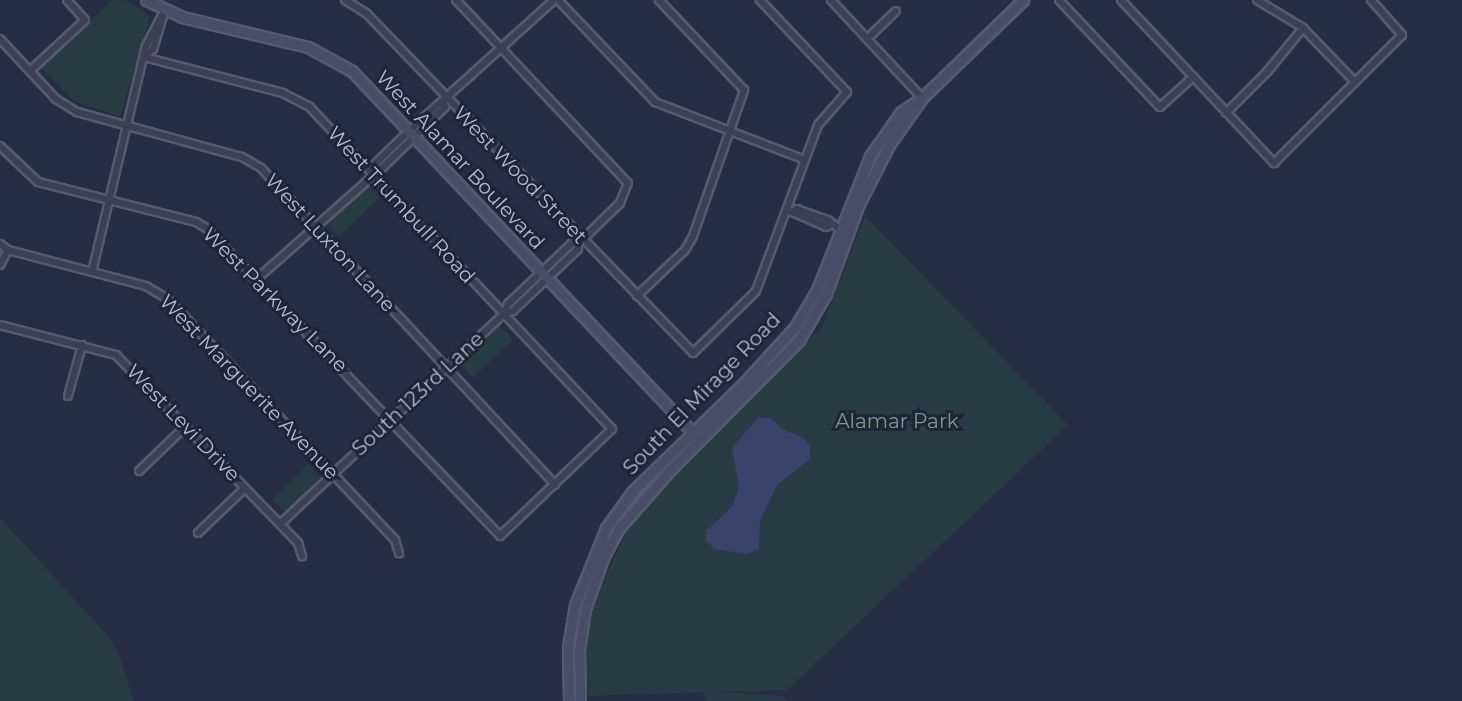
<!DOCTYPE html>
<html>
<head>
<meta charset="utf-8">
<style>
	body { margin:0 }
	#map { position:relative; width:1462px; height:701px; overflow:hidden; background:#262d45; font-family:Montserrat,sans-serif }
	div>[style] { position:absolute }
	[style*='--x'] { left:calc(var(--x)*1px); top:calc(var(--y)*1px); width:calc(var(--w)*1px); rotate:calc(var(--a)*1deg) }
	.green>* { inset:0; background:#283c46 }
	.water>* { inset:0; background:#3a436c }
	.roads { filter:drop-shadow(2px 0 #575a6f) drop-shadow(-2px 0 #575a6f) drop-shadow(0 2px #575a6f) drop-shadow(0 -2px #575a6f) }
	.street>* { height:6px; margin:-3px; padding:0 3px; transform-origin:3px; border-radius:3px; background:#3b4054 }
	.secondary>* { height:9px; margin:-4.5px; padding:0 4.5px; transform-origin:4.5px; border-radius:4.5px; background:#494d68 }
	span { translate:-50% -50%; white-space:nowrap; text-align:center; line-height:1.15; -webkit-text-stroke:6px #1f243a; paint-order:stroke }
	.street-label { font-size:20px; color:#b9bcce }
	.park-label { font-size:20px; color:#6fa085 }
</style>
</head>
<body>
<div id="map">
	<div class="green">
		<i style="clip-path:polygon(113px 0,125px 0,150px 16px,120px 117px,74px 101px,41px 68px)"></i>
		<i style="clip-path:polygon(367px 183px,380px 197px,339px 236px,326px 222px)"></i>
		<i style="clip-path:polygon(865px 216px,1068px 425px,787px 690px,716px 692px,783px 696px,788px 701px,706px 701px,704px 692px,588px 696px,586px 648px,594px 603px,625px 534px,656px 494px,822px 327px)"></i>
		<i style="clip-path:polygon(499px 325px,513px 339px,473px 378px,459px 363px)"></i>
		<i style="clip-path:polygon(309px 464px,321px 477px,285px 512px,272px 499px)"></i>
		<i style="clip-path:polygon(0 518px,107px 635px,119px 655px,134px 701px,0 701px)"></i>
	</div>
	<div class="water">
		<i style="clip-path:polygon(759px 417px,770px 418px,782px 429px,804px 438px,810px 446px,810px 459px,777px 485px,760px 520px,759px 549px,747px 554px,715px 549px,707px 542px,706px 531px,732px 507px,739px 487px,732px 448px)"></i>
	</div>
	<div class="roads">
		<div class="street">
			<i style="--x:345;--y:0;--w:26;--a:32"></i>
			<i style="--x:367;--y:14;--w:470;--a:46.1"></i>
			<i style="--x:693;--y:353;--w:88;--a:-44.5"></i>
			<i style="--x:756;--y:291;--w:177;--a:-69.5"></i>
			<i style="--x:818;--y:125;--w:44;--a:-48.7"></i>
			<i style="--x:847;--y:92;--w:127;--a:-133.4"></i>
			<i style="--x:456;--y:0;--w:251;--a:46.8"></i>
			<i style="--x:628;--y:183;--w:22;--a:112"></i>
			<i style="--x:620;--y:203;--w:59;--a:135.7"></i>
			<i style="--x:578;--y:244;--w:5;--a:90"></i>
			<i style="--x:578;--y:249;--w:90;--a:136.4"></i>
			<i style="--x:513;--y:311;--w:9;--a:162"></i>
			<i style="--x:558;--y:0;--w:141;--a:46.4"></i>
			<i style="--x:655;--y:102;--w:159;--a:21.1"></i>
			<i style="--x:831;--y:0;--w:134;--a:47.1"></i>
			<i style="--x:1059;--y:0;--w:147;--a:46.7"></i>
			<i style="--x:1160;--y:107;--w:45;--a:-42.3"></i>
			<i style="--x:1121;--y:0;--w:224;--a:46.8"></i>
			<i style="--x:1274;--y:163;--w:181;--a:-45"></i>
			<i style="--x:1402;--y:35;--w:47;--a:-131.5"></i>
			<i style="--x:1257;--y:0;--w:54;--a:31.3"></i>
			<i style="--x:1303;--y:28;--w:75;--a:46.1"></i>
			<i style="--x:0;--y:39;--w:82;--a:47"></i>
			<i style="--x:56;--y:99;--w:25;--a:32"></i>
			<i style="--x:77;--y:112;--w:171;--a:15.3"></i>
			<i style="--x:242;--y:157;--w:22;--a:30"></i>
			<i style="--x:261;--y:168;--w:432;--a:47.1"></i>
			<i style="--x:867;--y:39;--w:40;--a:-44"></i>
			<i style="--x:144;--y:57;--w:12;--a:-42"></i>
			<i style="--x:153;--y:49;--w:41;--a:-72.9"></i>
			<i style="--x:30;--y:71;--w:75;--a:-42.8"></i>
			<i style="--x:85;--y:20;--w:27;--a:-132"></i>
			<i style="--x:1226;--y:113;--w:58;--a:-45"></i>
			<i style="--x:1267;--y:72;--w:57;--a:-50.7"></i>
			<i style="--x:0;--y:146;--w:52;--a:43.5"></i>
			<i style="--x:38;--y:182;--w:163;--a:14.2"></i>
			<i style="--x:196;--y:222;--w:12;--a:31"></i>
			<i style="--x:206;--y:228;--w:426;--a:46.3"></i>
			<i style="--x:500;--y:536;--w:155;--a:-43.7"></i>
			<i style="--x:612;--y:429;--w:441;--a:-133.2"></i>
			<i style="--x:310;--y:107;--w:30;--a:-153"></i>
			<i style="--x:283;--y:93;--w:144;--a:-165.5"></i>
			<i style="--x:372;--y:173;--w:9;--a:-72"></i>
			<i style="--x:375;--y:164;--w:47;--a:-44.1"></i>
			<i style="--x:409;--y:131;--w:195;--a:-42.1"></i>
			<i style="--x:790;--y:211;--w:39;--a:24"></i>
			<i style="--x:826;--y:227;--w:4;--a:-27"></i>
			<i style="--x:791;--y:212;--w:7;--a:-27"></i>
			<i style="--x:797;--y:209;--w:33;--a:20"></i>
			<i style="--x:828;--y:220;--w:14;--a:39"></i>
			<i style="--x:0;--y:244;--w:10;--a:37"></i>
			<i style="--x:8;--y:250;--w:143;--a:14.6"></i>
			<i style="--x:146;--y:286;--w:26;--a:31"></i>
			<i style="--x:168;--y:299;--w:331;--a:46.7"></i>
			<i style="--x:395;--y:540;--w:14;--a:73"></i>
			<i style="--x:0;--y:265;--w:17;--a:-62"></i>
			<i style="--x:92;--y:272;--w:232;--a:-76.6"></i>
			<i style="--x:146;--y:46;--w:41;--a:-62.2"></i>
			<i style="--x:258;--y:278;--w:166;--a:-41.6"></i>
			<i style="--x:382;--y:168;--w:88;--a:-44.1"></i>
			<i style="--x:445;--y:107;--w:4;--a:-104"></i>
			<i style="--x:637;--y:296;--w:66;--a:-43.8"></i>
			<i style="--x:685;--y:250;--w:16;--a:-60"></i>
			<i style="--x:693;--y:236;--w:155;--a:-70.7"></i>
			<i style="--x:744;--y:90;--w:124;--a:-133.4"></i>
			<i style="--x:0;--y:325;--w:120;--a:14.5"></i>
			<i style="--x:116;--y:355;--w:262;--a:45.9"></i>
			<i style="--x:298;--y:543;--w:14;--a:73"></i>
			<i style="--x:68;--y:396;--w:53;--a:-74.6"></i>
			<i style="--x:139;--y:471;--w:65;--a:-43.8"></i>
			<i style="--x:280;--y:524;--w:307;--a:-43.2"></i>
			<i style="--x:504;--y:314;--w:11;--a:-68"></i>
			<i style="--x:508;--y:304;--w:88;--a:-43.6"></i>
			<i style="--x:572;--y:243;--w:6;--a:9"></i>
			<i style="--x:198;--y:533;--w:65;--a:-43.8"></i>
		</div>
		<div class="secondary">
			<i style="--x:146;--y:0;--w:40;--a:25"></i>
			<i style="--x:182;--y:17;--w:130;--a:13.4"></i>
			<i style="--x:308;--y:47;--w:50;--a:28.6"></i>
			<i style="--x:352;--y:71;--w:497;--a:46.7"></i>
			<i style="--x:569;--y:701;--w:54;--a:-91.1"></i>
			<i style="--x:568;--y:647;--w:43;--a:-80.5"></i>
			<i style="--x:575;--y:605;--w:83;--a:-68.1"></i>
			<i style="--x:606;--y:528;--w:44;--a:-54.2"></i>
			<i style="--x:632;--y:492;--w:153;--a:-44.2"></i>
			<i style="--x:742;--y:385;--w:79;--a:-47.6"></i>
			<i style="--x:795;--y:327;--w:43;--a:-59.3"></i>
			<i style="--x:817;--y:290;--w:144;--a:-68.4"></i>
			<i style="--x:870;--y:156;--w:54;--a:-54.8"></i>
			<i style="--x:901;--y:112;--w:25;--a:-34"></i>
			<i style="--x:580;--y:701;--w:51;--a:-91.1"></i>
			<i style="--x:579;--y:650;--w:41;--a:-81.7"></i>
			<i style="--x:585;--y:609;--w:56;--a:-70.3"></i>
			<i style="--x:604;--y:556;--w:32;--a:-62"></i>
			<i style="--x:619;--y:528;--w:76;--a:-48.7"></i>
			<i style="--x:669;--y:471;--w:185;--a:-45.2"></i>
			<i style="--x:799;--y:340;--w:53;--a:-59.6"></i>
			<i style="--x:826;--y:294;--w:96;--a:-69.9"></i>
			<i style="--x:859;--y:204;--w:66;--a:-63"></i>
			<i style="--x:889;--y:145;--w:57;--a:-54.9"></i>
			<i style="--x:922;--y:98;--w:141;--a:-44.1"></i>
		</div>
	</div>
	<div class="street-label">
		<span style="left:460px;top:160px;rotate:47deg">West Alamar Boulevard</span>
		<span style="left:520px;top:175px;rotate:46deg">West Wood Street</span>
		<span style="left:401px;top:205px;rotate:47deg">West Trumbull Road</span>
		<span style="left:330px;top:243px;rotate:47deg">West Luxton Lane</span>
		<span style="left:275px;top:300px;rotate:45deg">West Parkway Lane</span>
		<span style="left:249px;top:387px;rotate:46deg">West Marguerite Avenue</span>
		<span style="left:418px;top:394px;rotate:-43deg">South 123rd Lane</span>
		<span style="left:702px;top:394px;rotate:-46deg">South El Mirage Road</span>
		<span style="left:183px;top:423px;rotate:46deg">West Levi Drive</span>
	</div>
	<div class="park-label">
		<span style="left:897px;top:421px">Alamar Park</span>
	</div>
</div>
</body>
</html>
